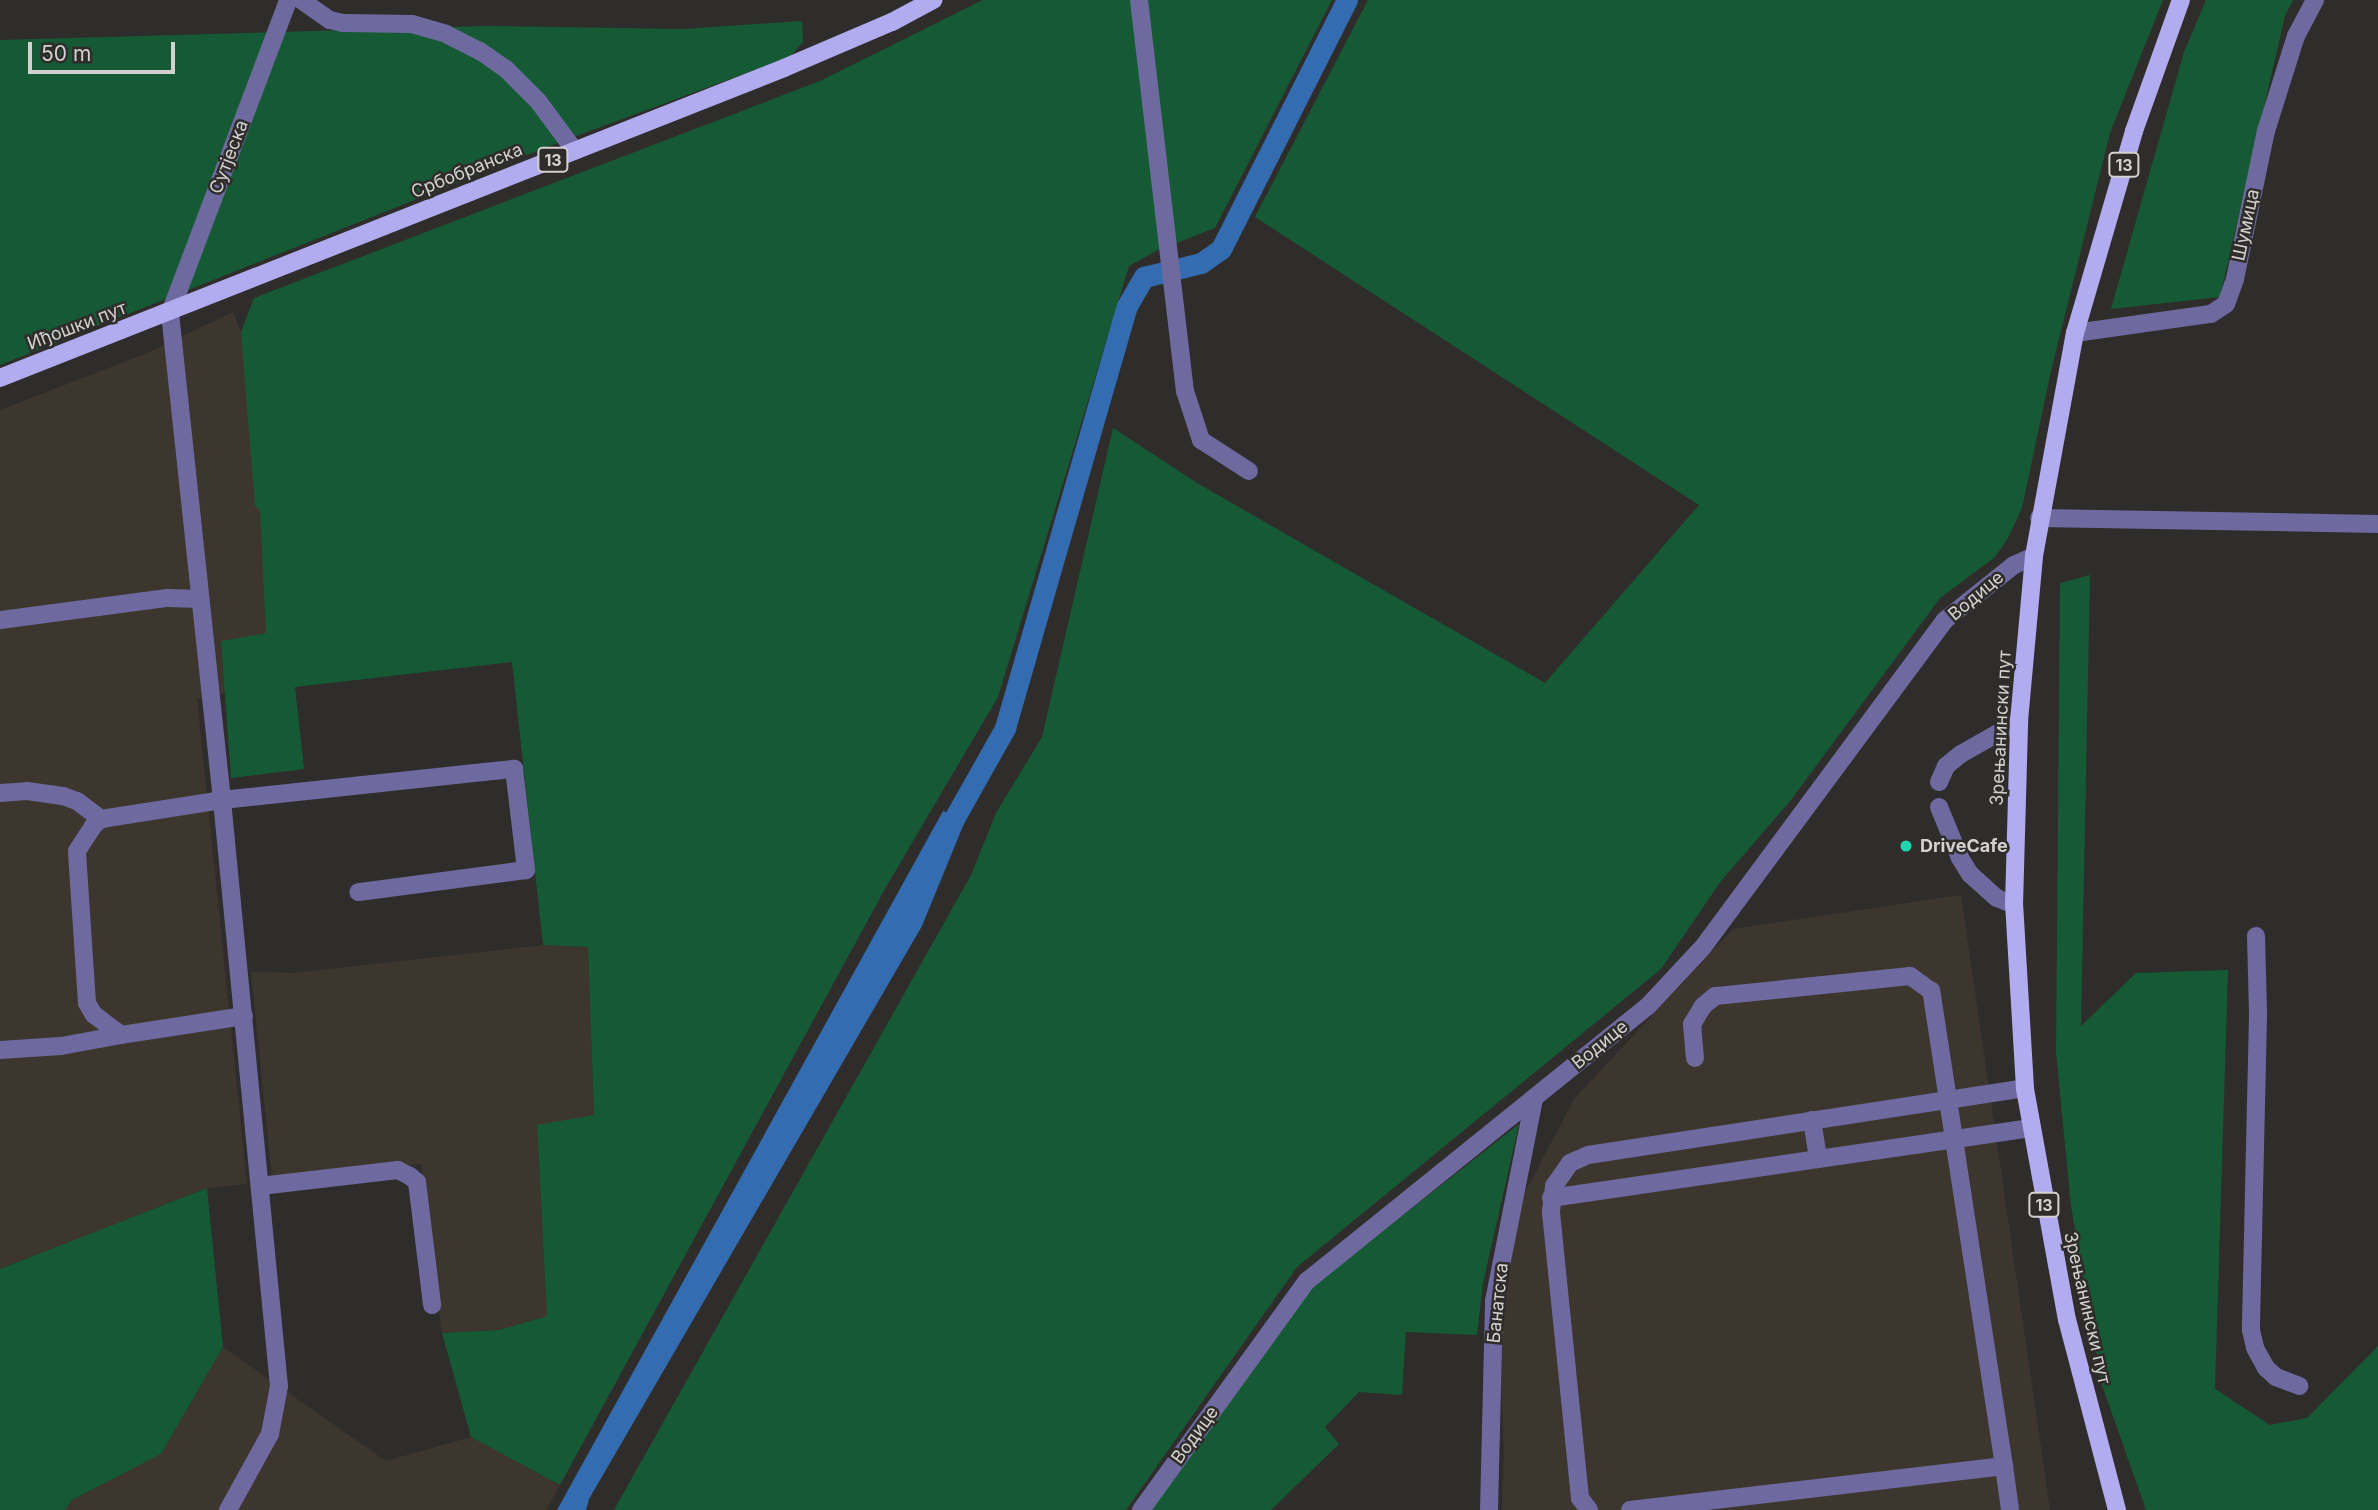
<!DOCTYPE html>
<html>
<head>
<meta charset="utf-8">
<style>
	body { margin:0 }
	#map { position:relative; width:2378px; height:1510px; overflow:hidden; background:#2f2d2b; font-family:Inter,sans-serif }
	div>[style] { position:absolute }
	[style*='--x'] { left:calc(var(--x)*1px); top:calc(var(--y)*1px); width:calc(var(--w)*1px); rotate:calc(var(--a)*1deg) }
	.built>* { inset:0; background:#3c362f }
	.green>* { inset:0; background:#165a35 }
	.water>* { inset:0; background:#346cb2 }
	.canal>* { height:21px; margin:-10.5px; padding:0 10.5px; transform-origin:10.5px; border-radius:10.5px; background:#346cb2 }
	.minor>* { height:18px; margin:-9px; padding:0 9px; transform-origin:9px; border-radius:9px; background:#6e6aa0 }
	.major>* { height:18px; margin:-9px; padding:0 9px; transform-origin:9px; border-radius:9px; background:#b1acef }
	.dots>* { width:19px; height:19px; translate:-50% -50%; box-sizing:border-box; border:4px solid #2f2d2b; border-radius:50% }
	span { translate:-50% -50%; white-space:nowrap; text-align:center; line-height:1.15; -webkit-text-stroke:5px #2f2d2b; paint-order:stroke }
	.shield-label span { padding:2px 5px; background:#2f2d2b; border:2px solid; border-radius:5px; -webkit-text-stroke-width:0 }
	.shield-label { font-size:16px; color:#d3d2d0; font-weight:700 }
	.street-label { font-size:18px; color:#d3d2d0 }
	.poi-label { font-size:18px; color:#d3d2d0; font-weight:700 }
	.left { translate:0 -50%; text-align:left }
	.scale { position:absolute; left:28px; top:42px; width:147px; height:32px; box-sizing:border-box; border:4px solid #d3d2d0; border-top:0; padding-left:9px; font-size:21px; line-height:24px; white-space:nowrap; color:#d3d2d0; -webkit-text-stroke:5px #2f2d2b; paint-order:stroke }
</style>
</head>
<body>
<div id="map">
	<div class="built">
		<i style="clip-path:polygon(233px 312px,241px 332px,279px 682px,197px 699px,247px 1184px,207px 1188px,0 1269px,0 410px,147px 353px)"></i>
		<i style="clip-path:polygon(1961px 895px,2050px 1510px,1502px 1510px,1504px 1450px,1499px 1333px,1522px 1198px,1574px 1099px,1733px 929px)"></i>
		<i style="clip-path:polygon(543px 945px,588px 947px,594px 1115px,537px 1126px,547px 1316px,499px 1330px,442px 1333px,421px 1164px,272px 1177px,251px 972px,293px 973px)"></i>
		<i style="clip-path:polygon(223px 1347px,386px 1461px,471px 1437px,560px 1485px,546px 1510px,65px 1510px,72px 1500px,161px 1454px)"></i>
	</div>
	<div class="green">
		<i style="clip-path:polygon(983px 0,1332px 0,1215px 228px,1156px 251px,1129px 266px,998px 697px,886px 887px,560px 1485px,471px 1437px,442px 1333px,499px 1330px,547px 1316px,537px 1125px,594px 1115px,588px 947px,543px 945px,512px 662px,295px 687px,304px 769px,231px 778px,221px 641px,266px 633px,260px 510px,255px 506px,241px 332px,254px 298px,820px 81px)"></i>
		<i style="clip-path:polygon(1368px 0,2163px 0,2110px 133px,2051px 371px,2022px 508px,2008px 538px,1995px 557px,1940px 598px,1791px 800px,1721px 881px,1661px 969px,1297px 1267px,1126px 1510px,614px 1510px,971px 875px,996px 813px,1042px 737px,1113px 428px,1197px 483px,1545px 683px,1699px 505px,1255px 217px)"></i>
		<i style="clip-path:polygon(2206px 0,2293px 0,2285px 16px,2220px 297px,2111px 309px,2184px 52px)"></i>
		<i style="clip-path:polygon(802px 21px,803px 42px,790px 57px,560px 142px,0 365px,0 40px,486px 26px,683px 29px)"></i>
		<i style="clip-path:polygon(2090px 575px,2081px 1026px,2136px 973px,2228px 970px,2215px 1389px,2270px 1425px,2307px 1418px,2378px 1346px,2378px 1510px,2146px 1510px,2102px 1385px,2071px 1206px,2056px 1052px,2060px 583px)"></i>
		<i style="clip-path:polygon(1519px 1124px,1483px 1283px,1477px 1335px,1406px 1332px,1402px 1395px,1359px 1392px,1325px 1427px,1339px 1444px,1271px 1510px,1145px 1510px,1312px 1287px)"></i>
		<i style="clip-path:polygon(207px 1188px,223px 1347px,161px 1454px,72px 1500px,65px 1510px,0 1510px,0 1269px)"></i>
	</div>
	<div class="water">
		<i style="clip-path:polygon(943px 811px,965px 821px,922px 926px,589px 1499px,586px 1510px,557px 1510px)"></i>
	</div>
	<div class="canal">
		<i style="--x:942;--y:840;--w:129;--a:-60.6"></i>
		<i style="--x:1005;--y:728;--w:439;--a:-73.9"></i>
		<i style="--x:1127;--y:306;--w:34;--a:-60"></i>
		<i style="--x:1144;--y:277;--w:59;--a:-13.8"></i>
		<i style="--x:1201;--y:263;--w:24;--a:-35"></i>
		<i style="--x:1221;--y:249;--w:279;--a:-63.2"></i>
	</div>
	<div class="minor">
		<i style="--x:301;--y:0;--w:35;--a:35"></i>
		<i style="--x:330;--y:20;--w:13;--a:13"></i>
		<i style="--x:343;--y:23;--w:69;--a:0.8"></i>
		<i style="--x:412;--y:24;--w:35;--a:16"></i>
		<i style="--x:446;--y:34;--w:38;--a:27"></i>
		<i style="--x:480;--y:51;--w:33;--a:35"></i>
		<i style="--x:507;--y:70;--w:44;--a:45"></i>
		<i style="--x:538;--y:101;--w:62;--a:53.5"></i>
		<i style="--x:1139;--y:0;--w:394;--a:83.3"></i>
		<i style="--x:1185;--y:391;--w:52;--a:71.9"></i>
		<i style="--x:1201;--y:440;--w:57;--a:32.9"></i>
		<i style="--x:2075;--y:333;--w:137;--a:-8"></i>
		<i style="--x:2211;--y:314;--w:18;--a:-34"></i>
		<i style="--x:2226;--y:304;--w:27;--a:-70"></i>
		<i style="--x:2235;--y:279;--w:151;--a:-78.2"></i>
		<i style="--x:2266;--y:131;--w:100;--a:-72.5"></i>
		<i style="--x:2296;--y:36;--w:41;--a:-62.2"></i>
		<i style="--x:2039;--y:518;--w:339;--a:1"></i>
		<i style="--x:0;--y:620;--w:169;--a:-7.5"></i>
		<i style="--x:168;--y:598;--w:32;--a:2"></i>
		<i style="--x:1939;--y:782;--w:17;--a:-66"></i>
		<i style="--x:1946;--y:766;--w:19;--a:-39"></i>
		<i style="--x:1961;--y:754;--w:67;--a:-29.6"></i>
		<i style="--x:0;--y:793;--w:27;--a:-4"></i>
		<i style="--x:27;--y:791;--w:36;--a:8"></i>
		<i style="--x:63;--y:796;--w:15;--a:20"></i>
		<i style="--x:77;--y:801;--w:30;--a:37"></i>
		<i style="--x:1939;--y:807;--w:55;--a:67.6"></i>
		<i style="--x:1960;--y:858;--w:19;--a:58"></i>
		<i style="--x:1970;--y:874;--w:36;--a:42"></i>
		<i style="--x:1997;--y:898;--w:18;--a:22"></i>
		<i style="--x:2256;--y:936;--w:79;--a:88.5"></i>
		<i style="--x:2258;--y:1015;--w:315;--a:91.3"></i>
		<i style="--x:2251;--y:1330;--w:18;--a:77"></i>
		<i style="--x:2255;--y:1348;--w:23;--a:61"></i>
		<i style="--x:2266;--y:1368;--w:13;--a:42"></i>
		<i style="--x:2276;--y:1377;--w:25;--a:21"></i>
		<i style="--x:244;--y:1016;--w:124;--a:171.2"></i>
		<i style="--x:121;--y:1035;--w:34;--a:-143"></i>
		<i style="--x:94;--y:1015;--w:14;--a:-120"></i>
		<i style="--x:87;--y:1003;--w:152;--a:-93.8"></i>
		<i style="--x:77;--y:851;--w:30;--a:-57"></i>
		<i style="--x:93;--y:826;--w:11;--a:-41"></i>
		<i style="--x:101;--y:819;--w:122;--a:-8.9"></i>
		<i style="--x:222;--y:800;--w:294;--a:-6.1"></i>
		<i style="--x:514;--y:769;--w:102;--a:83.2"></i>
		<i style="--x:526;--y:870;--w:169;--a:172.5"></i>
		<i style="--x:0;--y:1050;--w:61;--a:-3.8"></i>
		<i style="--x:61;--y:1046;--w:61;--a:-10.4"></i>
		<i style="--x:1812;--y:1120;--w:38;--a:81"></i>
		<i style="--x:260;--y:1186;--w:139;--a:-6.6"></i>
		<i style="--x:398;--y:1170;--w:13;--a:27"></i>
		<i style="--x:410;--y:1176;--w:9;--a:41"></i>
		<i style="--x:417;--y:1182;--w:124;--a:83"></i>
		<i style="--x:1551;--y:1198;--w:485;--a:-8.3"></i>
		<i style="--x:2004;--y:1466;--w:44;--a:82.2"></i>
		<i style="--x:228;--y:1510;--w:87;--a:-61.1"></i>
		<i style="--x:270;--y:1434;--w:49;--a:-79.4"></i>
		<i style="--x:279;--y:1386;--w:589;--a:-95.56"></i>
		<i style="--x:222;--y:800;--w:490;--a:-96.1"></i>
		<i style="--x:170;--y:313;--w:335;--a:-69.3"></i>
		<i style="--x:1141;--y:1510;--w:283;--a:-54.1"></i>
		<i style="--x:1307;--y:1281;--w:438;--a:-38.9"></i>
		<i style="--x:1648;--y:1006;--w:81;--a:-47"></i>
		<i style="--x:1703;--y:947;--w:407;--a:-53.5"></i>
		<i style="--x:1945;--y:620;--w:88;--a:-38.6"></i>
		<i style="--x:2014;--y:565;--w:22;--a:-24"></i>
		<i style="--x:1489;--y:1510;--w:209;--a:-88.6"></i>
		<i style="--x:1494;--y:1301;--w:206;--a:-78.8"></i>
		<i style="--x:1589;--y:1510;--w:15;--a:-127"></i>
		<i style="--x:1580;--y:1498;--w:288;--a:-95.8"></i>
		<i style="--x:1551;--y:1211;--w:25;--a:-83"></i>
		<i style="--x:1554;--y:1186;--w:28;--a:-55"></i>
		<i style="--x:1570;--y:1163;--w:20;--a:-24"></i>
		<i style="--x:1588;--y:1155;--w:442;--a:-8.7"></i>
		<i style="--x:1630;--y:1510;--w:377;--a:-6.7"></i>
		<i style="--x:2004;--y:1466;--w:481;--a:-98.7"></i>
		<i style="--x:1931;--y:991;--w:26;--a:-144"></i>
		<i style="--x:1910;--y:976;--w:196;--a:174.1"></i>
		<i style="--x:1715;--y:996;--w:16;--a:140"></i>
		<i style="--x:1703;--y:1006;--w:21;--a:121"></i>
		<i style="--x:1692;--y:1024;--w:34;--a:85"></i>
	</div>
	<div class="major">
		<i style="--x:0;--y:378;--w:843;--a:-21.57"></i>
		<i style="--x:784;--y:68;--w:117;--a:-23.1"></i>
		<i style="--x:892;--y:22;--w:47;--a:-28.2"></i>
		<i style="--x:2117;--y:1510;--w:196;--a:-104.7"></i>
		<i style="--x:2067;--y:1320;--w:236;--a:-100.3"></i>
		<i style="--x:2025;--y:1088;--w:183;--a:-93.4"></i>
		<i style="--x:2014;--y:905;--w:184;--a:-88.4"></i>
		<i style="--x:2019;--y:721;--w:166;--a:-84.8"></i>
		<i style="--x:2034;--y:556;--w:227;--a:-79.6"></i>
		<i style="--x:2075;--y:333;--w:210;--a:-73.7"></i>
		<i style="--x:2134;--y:131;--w:139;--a:-70.3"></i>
	</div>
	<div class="dots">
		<i style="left:1906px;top:846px;background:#1fd5b0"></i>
	</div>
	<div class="shield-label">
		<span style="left:553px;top:160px">13</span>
		<span style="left:2124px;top:165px">13</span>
		<span style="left:2044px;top:1205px">13</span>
	</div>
	<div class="street-label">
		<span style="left:229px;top:157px;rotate:-69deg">Сутјеска</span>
		<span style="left:467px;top:171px;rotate:-22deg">Србобранска</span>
		<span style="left:2246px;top:225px;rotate:-78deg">Шумица</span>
		<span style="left:77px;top:326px;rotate:-21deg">Иђошки пут</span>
		<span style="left:1976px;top:596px;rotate:-40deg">Водице</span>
		<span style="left:2001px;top:728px;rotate:-87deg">Зрењанински пут</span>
		<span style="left:1600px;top:1045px;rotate:-39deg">Водице</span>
		<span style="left:1498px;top:1303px;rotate:-84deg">Банатска</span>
		<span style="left:2087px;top:1308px;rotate:77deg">Зрењанински пут</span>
		<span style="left:1195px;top:1435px;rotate:-54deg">Водице</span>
	</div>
	<div class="poi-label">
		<span class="left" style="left:1920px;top:846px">DriveCafe</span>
	</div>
	<div class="scale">50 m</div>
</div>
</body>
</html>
